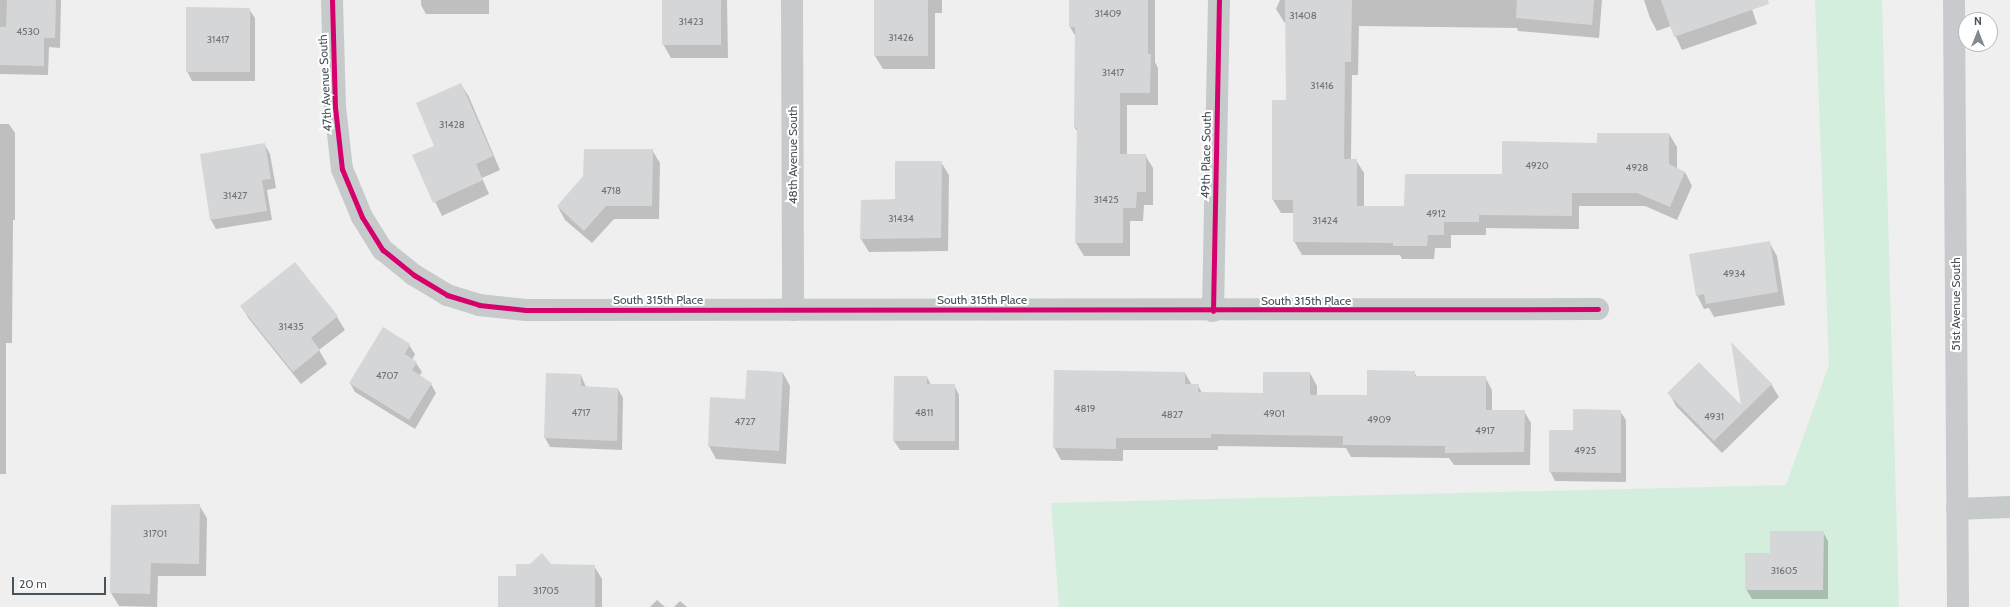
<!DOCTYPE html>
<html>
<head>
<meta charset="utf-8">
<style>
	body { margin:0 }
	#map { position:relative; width:2010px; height:607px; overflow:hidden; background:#efefef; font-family:Cabin,sans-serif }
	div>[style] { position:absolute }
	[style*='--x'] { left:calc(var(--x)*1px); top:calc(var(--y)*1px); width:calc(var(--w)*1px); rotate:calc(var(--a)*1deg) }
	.green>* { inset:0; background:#d4eedd }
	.shadow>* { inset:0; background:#0003 }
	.building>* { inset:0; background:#d5d6d7 }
	.street>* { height:22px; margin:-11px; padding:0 11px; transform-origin:11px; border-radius:11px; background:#c7cacb }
	.secondary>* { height:22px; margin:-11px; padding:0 11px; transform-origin:11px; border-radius:11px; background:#c8cacd }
	.cycleway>* { height:5px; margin:-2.5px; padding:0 2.5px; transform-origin:2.5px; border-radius:2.5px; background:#d6006c }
	span { translate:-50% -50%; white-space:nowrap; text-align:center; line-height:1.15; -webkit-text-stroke:4px #fff; paint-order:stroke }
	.number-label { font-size:10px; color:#6c747b }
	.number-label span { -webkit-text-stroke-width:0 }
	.street-label { font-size:12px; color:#47525b }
	.north { position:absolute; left:1958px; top:12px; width:40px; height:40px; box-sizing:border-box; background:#fff; border:1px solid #b5babd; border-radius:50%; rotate:0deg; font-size:11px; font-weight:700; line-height:16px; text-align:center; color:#47525b }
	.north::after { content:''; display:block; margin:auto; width:14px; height:18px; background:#82898f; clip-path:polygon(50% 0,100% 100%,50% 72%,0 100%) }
	.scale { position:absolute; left:12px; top:577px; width:94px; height:18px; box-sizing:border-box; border:2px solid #47525b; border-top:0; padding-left:5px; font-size:12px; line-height:14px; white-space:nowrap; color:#47525b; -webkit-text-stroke:3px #fff; paint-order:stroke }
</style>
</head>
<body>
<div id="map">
	<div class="green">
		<i style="clip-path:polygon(1815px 0,1882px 0,1899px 607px,1059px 607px,1051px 503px,1786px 485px,1829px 365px)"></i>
	</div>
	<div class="shadow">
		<i style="clip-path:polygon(0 0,61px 0,60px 48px,49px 47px,48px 75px,0 74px)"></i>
		<i style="clip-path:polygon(421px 0,489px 0,489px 14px,426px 14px,421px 5px)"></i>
		<i style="clip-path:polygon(663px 0,727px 0,728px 58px,671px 58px,663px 44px)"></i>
		<i style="clip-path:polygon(875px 0,942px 0,942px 13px,935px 13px,935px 69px,883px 69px,875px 56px)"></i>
		<i style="clip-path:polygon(1070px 0,1155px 0,1155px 62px,1158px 68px,1158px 105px,1127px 105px,1127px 155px,1145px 155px,1153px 168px,1153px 205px,1144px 205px,1143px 221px,1130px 221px,1130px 256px,1084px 256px,1076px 243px,1078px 132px,1075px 128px,1076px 37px,1070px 27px)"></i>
		<i style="clip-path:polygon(1280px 0,1602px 0,1599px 38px,1518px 31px,1517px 28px,1359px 26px,1358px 75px,1352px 75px,1351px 160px,1356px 160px,1364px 173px,1364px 207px,1405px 207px,1598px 144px,1669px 134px,1677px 147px,1677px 169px,1685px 172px,1692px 186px,1677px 220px,1645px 206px,1579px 206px,1579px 229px,1486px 228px,1486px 235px,1451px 235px,1451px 248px,1435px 248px,1434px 259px,1402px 259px,1400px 255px,1302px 255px,1294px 241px,1294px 213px,1281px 213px,1273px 200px,1287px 101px,1286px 23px,1284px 22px,1276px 9px)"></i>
		<i style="clip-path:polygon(1644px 0,1749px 0,1757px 24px,1682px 50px,1671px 26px,1657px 31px,1650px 18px)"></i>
		<i style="clip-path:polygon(249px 9px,255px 18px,255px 81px,192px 81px,187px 71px)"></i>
		<i style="clip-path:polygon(461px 84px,469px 97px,500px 170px,482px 178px,489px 194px,442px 216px,413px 156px,436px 146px)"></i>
		<i style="clip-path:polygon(0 124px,9px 124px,15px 133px,15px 220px,13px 220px,12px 343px,6px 343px,6px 474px,0 474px)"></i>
		<i style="clip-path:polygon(265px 145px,270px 154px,276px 188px,267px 190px,272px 220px,216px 229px,211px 220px,201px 155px)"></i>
		<i style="clip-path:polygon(652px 150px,660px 163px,659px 219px,614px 219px,592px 243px,565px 220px,558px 207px)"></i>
		<i style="clip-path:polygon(941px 162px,949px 175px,948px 251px,869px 252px,861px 239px,896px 200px)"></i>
		<i style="clip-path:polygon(1769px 242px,1777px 256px,1785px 305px,1714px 317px,1709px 308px,1704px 309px,1697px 295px)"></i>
		<i style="clip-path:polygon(295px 263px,337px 317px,345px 330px,319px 350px,327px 364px,301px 384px,249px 319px,241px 306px)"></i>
		<i style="clip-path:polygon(409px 345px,415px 354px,412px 360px,416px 363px,422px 372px,419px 376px,431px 384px,436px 393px,415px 429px,355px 392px,350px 383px)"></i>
		<i style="clip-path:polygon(1414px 372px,1417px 377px,1485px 377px,1492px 390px,1492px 411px,1524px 411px,1531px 423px,1530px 465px,1454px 465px,1449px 458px,1351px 457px,1346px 448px,1218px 446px,1218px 450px,1123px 450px,1123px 461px,1061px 460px,1054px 447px,1185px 373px,1192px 385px,1198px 385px,1202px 393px,1264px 394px,1310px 373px,1317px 386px,1317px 396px,1368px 396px)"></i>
		<i style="clip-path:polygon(783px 373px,790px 386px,786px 464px,716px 459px,709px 446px,746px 400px)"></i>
		<i style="clip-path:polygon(581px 375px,586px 387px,618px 389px,623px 398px,622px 450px,550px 447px,545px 438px)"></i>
		<i style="clip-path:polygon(895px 377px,927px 377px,931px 385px,954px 385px,959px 395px,959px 450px,900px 450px,894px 441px)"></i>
		<i style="clip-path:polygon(1771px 384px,1779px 397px,1722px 453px,1676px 406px,1669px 393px,1743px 408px)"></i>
		<i style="clip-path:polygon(1620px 411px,1626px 420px,1626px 482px,1555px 481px,1550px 471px,1574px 431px)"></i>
		<i style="clip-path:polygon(199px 505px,207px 518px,206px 576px,158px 576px,157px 607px,119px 606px,111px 593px)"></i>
		<i style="clip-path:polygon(1823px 532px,1828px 541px,1828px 599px,1752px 599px,1746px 589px,1771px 554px)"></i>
		<i style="clip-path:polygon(550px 565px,594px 566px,602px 579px,602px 607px,499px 607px)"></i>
		<i style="clip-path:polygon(657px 600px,665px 607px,650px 607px)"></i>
		<i style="clip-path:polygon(680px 601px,687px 607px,674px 607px)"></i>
	</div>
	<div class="building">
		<i style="clip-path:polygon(7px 0,56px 0,55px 38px,44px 38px,44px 66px,0 65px,0 27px,6px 27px)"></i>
		<i style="clip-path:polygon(662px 0,721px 0,721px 45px,662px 45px)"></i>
		<i style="clip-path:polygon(874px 0,928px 0,928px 56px,874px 56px)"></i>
		<i style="clip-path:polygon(1069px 0,1148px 0,1148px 54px,1151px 54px,1150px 93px,1120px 93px,1120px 154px,1146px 154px,1146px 192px,1137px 192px,1136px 208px,1123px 208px,1123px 243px,1075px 243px,1077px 128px,1074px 128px,1075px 27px,1069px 27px)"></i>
		<i style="clip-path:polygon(1285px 0,1352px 0,1351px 62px,1345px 62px,1344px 159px,1357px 159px,1357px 206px,1404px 206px,1405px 174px,1502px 174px,1502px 141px,1597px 143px,1597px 133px,1669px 133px,1669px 164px,1685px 172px,1670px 207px,1637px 193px,1572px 193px,1572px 216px,1479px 215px,1479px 222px,1444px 222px,1444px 235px,1428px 235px,1427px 246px,1393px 246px,1393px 243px,1293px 242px,1293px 200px,1272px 200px,1272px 100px,1286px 100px)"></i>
		<i style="clip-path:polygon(1517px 0,1594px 0,1592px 25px,1516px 18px)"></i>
		<i style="clip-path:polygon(1661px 0,1768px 0,1769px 4px,1674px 37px)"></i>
		<i style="clip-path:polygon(186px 7px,250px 8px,250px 72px,186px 72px)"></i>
		<i style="clip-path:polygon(461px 83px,493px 156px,476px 164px,483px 180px,433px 203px,412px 155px,434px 146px,416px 103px)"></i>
		<i style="clip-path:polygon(265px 143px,271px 179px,262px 180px,267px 211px,210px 220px,200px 154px)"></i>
		<i style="clip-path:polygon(584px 149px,653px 149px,652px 206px,606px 206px,584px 231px,557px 206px,583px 176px)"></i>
		<i style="clip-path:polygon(895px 161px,942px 161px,941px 238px,860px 239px,861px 200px,895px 199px)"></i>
		<i style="clip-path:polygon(1770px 241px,1778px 292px,1706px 304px,1704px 294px,1696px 296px,1689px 254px)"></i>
		<i style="clip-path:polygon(295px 262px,338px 316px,311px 338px,320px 350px,293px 372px,240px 306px)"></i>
		<i style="clip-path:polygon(383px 327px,410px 344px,405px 354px,417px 362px,412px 370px,432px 383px,409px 420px,349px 383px)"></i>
		<i style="clip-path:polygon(1731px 342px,1772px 384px,1714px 441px,1667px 393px,1699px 362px,1741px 405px)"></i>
		<i style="clip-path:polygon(747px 370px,783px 372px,779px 451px,708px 446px,710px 397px,745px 399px)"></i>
		<i style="clip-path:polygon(1054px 370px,1185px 372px,1185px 384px,1199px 384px,1198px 392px,1263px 393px,1263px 372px,1310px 372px,1310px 395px,1367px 395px,1367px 370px,1415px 371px,1415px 376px,1486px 376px,1486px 410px,1525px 410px,1524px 452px,1445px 453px,1445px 446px,1343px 445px,1343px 436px,1211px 434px,1211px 438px,1116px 438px,1116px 449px,1053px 448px)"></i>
		<i style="clip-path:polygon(546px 373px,581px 374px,581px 386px,618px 388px,617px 441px,544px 438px)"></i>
		<i style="clip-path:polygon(894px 376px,927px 376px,927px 384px,955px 384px,955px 441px,893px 441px)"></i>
		<i style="clip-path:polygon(1573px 409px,1621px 410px,1621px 473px,1549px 472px,1549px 430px,1573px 430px)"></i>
		<i style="clip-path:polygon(200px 504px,199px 564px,151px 563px,150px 594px,110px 593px,111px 505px)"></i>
		<i style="clip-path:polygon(1770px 531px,1824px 531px,1823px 590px,1745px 590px,1745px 553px,1770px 553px)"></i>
		<i style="clip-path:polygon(542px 553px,551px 564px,595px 565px,595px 607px,498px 607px,498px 576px,516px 576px,516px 564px,530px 564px)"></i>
	</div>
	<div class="street">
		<i style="--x:332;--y:0;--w:107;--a:88.4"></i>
		<i style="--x:335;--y:107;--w:62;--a:83.6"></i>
		<i style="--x:342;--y:169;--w:52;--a:67.4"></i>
		<i style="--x:362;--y:217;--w:39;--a:58"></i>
		<i style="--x:383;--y:250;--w:40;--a:39"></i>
		<i style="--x:414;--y:275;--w:39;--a:31"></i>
		<i style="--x:447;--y:295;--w:34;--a:17"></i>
		<i style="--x:479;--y:305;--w:47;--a:6.1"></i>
		<i style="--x:526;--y:310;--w:1072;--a:-0.05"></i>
		<i style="--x:792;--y:0;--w:310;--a:89.8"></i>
		<i style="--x:1213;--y:311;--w:311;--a:-88.9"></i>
		<i style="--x:1957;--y:509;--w:53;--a:-2.2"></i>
	</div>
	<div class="secondary">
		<i style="--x:1954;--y:0;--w:607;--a:89.62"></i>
	</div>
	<div class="cycleway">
		<i style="--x:332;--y:0;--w:107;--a:88.4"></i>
		<i style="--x:335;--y:107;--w:62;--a:83.6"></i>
		<i style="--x:342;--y:169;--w:52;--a:67.4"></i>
		<i style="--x:362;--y:217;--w:39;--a:58"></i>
		<i style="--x:383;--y:250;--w:40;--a:39"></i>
		<i style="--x:414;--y:275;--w:39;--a:31"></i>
		<i style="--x:447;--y:295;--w:34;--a:17"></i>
		<i style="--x:479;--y:305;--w:47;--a:6.1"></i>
		<i style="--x:526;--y:310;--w:1072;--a:-0.05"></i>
		<i style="--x:1213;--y:311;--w:311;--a:-88.9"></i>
	</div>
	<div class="number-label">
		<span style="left:1108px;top:14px">31409</span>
		<span style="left:1303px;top:16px">31408</span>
		<span style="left:691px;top:22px">31423</span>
		<span style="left:28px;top:32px">4530</span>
		<span style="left:901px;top:38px">31426</span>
		<span style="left:218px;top:40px">31417</span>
		<span style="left:1113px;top:73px">31417</span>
		<span style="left:1322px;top:86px">31416</span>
		<span style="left:452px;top:125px">31428</span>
		<span style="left:1537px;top:166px">4920</span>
		<span style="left:1637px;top:168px">4928</span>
		<span style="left:611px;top:191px">4718</span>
		<span style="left:235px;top:196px">31427</span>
		<span style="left:1106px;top:200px">31425</span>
		<span style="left:1436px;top:214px">4912</span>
		<span style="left:901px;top:219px">31434</span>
		<span style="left:1325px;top:221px">31424</span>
		<span style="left:1734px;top:274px">4934</span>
		<span style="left:291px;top:327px">31435</span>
		<span style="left:387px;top:376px">4707</span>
		<span style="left:1085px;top:409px">4819</span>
		<span style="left:581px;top:413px">4717</span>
		<span style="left:924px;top:413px">4811</span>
		<span style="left:1274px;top:414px">4901</span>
		<span style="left:1172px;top:415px">4827</span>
		<span style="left:1714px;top:417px">4931</span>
		<span style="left:1379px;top:420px">4909</span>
		<span style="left:745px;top:422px">4727</span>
		<span style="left:1485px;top:431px">4917</span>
		<span style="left:1585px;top:451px">4925</span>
		<span style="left:155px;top:534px">31701</span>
		<span style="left:1784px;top:571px">31605</span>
		<span style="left:546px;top:591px">31705</span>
	</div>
	<div class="street-label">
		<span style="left:325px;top:83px;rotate:-93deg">47th Avenue South</span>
		<span style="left:793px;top:155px;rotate:-90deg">48th Avenue South</span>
		<span style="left:1206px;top:155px;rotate:-89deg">49th Place South</span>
		<span style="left:658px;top:300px">South 315th Place</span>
		<span style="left:982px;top:300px">South 315th Place</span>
		<span style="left:1306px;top:301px">South 315th Place</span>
		<span style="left:1956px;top:304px;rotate:-90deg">51st Avenue South</span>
	</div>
	<div class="north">N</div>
	<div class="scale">20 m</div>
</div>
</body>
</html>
